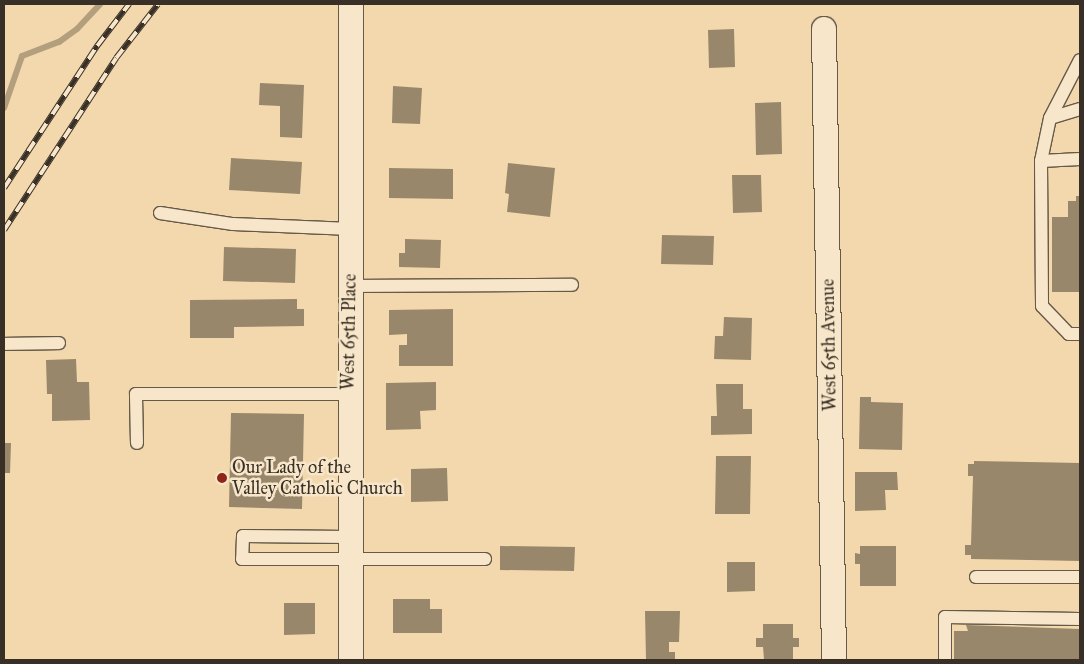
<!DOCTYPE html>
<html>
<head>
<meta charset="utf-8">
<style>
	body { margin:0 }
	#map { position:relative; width:1084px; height:664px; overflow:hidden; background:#f2d8ac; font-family:"IM FELL Great Primer",serif }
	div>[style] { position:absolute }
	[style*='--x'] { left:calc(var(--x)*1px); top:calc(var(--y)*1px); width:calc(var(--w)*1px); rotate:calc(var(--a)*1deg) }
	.stream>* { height:6px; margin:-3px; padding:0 3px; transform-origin:3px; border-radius:3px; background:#b39f7e }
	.building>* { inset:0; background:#99876c }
	.roads { filter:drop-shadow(1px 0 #665948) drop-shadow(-1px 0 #665948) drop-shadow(0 1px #665948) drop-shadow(0 -1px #665948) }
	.service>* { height:12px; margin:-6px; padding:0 6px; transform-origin:6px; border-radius:6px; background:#f7e6c9 }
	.minor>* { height:24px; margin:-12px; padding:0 12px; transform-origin:12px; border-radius:12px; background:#f7e6c9 }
	.rail>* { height:5.5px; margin-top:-2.75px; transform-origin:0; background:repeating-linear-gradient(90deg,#f7e6c9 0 11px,#382f26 0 22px); box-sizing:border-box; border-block:1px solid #382f26 }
	.dots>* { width:14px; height:14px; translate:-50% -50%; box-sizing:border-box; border:2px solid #f7e6c9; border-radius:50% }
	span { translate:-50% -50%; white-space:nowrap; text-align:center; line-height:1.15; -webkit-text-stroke:5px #f7e6c9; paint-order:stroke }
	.street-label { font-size:18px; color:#382f26 }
	.poi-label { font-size:18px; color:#382f26 }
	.left { translate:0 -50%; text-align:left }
	.frame { position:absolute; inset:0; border:5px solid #382f26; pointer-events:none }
</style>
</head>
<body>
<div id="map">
	<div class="stream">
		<i style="--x:4;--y:108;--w:55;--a:-70.9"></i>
		<i style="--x:22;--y:56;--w:40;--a:-21"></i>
		<i style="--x:59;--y:42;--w:22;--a:-36"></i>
		<i style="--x:77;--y:29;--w:34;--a:-47"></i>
	</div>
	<div class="building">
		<i style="clip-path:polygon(734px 29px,735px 67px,709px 68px,708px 30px)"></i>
		<i style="clip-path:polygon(260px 83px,304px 85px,302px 138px,280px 137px,280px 106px,259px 105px)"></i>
		<i style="clip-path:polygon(393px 86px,422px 88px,420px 124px,392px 123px)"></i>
		<i style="clip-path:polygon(781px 102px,782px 154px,756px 155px,755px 103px)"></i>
		<i style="clip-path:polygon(231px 158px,302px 162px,300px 194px,229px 190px)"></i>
		<i style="clip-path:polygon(508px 163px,555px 168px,550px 217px,507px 212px,509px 194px,505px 193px)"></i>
		<i style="clip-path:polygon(389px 168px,453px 169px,453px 199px,389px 198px)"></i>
		<i style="clip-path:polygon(732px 175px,761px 175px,762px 212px,733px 213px)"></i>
		<i style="clip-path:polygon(1076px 196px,1080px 196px,1080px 292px,1052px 292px,1052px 217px,1068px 217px,1068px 201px,1076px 201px)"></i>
		<i style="clip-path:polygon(662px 235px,714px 236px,713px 265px,661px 264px)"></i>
		<i style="clip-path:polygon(405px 239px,441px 240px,440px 268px,399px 267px,399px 253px,405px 253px)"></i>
		<i style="clip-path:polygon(224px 247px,296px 249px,295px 283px,223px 281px)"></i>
		<i style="clip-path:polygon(297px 299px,297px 309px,304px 309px,304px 326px,234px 327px,234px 338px,190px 338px,190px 300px)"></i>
		<i style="clip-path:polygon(453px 309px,453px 366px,399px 366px,399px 345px,407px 345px,407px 334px,389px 335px,389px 310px)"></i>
		<i style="clip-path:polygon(724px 317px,752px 318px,751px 360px,714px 359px,715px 336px,723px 336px)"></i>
		<i style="clip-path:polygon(76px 359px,77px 382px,89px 382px,90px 420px,52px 421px,52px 394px,47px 394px,46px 360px)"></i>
		<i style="clip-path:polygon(436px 382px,436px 410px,420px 411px,421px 429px,386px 430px,386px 383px)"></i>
		<i style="clip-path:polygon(716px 384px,743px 384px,743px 409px,752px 409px,752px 434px,711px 435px,711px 416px,717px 416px)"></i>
		<i style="clip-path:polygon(860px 397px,871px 397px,871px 402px,903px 403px,902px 450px,859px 449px)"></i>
		<i style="clip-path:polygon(231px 413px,304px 414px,302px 509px,229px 507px)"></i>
		<i style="clip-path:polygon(4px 443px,11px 443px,10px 473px,4px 473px)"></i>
		<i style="clip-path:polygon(716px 456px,751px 456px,750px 514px,715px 514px)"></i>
		<i style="clip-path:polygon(974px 461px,1080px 463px,1080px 561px,971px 559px,971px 555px,965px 555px,965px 545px,971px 545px,973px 476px,968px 476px,968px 464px,974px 464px)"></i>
		<i style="clip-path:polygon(447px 468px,448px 501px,411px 502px,411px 469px)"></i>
		<i style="clip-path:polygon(855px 472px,897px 472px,898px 490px,885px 490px,886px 510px,855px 511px)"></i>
		<i style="clip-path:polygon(500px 546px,575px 547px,574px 571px,500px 570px)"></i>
		<i style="clip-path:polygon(860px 546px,896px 546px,896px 586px,860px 586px,860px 564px,855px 564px,855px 553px,860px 554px)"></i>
		<i style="clip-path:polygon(727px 562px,755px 562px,755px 591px,727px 592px)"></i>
		<i style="clip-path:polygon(393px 599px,430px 599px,430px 609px,442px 609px,442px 633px,393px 633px)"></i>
		<i style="clip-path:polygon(284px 603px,315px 603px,315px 634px,284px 635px)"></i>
		<i style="clip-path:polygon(645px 611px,680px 611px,679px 642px,669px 642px,669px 652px,675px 652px,675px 660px,646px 660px)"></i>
		<i style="clip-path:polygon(763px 624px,793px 624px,793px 638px,799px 638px,799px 647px,793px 647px,793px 659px,764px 659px,763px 647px,756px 647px,756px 638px,763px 638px)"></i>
		<i style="clip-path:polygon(966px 625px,1080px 629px,1080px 660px,954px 660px,954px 631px,968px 631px)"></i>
	</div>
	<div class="roads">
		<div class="service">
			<i style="--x:1080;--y:109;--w:31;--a:163"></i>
			<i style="--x:1050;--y:118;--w:44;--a:101.8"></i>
			<i style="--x:1041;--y:161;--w:145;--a:89.6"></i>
			<i style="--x:1042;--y:306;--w:39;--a:46"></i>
			<i style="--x:1069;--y:334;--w:11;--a:0"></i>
			<i style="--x:1050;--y:118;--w:65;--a:-62.7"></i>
			<i style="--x:1041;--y:161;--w:39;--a:-3"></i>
			<i style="--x:160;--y:213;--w:74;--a:8.6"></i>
			<i style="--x:233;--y:224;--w:118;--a:2.4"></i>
			<i style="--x:350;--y:286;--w:222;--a:-0.3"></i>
			<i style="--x:4;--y:344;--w:55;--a:-1"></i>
			<i style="--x:137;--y:443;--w:49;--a:-91.2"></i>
			<i style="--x:136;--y:394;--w:213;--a:0"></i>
			<i style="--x:349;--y:537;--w:106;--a:-179.5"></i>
			<i style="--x:243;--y:536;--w:23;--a:92"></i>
			<i style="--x:242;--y:559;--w:243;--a:0"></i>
			<i style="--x:976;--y:577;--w:104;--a:0"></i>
			<i style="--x:945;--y:660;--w:43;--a:-90"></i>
			<i style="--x:945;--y:617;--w:135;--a:0.8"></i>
		</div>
		<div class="minor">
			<i style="--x:824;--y:29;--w:631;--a:89.09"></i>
			<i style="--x:351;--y:660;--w:656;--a:-90"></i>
		</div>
	</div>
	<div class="rail">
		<i style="--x:4;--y:188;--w:170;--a:-56.8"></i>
		<i style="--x:97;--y:46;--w:53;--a:-52.7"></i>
		<i style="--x:4;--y:230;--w:205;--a:-56.9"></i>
		<i style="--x:116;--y:58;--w:68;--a:-52.1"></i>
	</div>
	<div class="dots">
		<i style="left:222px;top:478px;background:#8f2418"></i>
	</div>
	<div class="street-label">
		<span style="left:349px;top:332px;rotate:-89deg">West 65th Place</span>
		<span style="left:829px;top:345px;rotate:-91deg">West 65th Avenue</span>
	</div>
	<div class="poi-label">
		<span class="left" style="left:232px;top:478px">Our Lady of the<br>Valley Catholic Church</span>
	</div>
	<div class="frame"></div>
</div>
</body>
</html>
